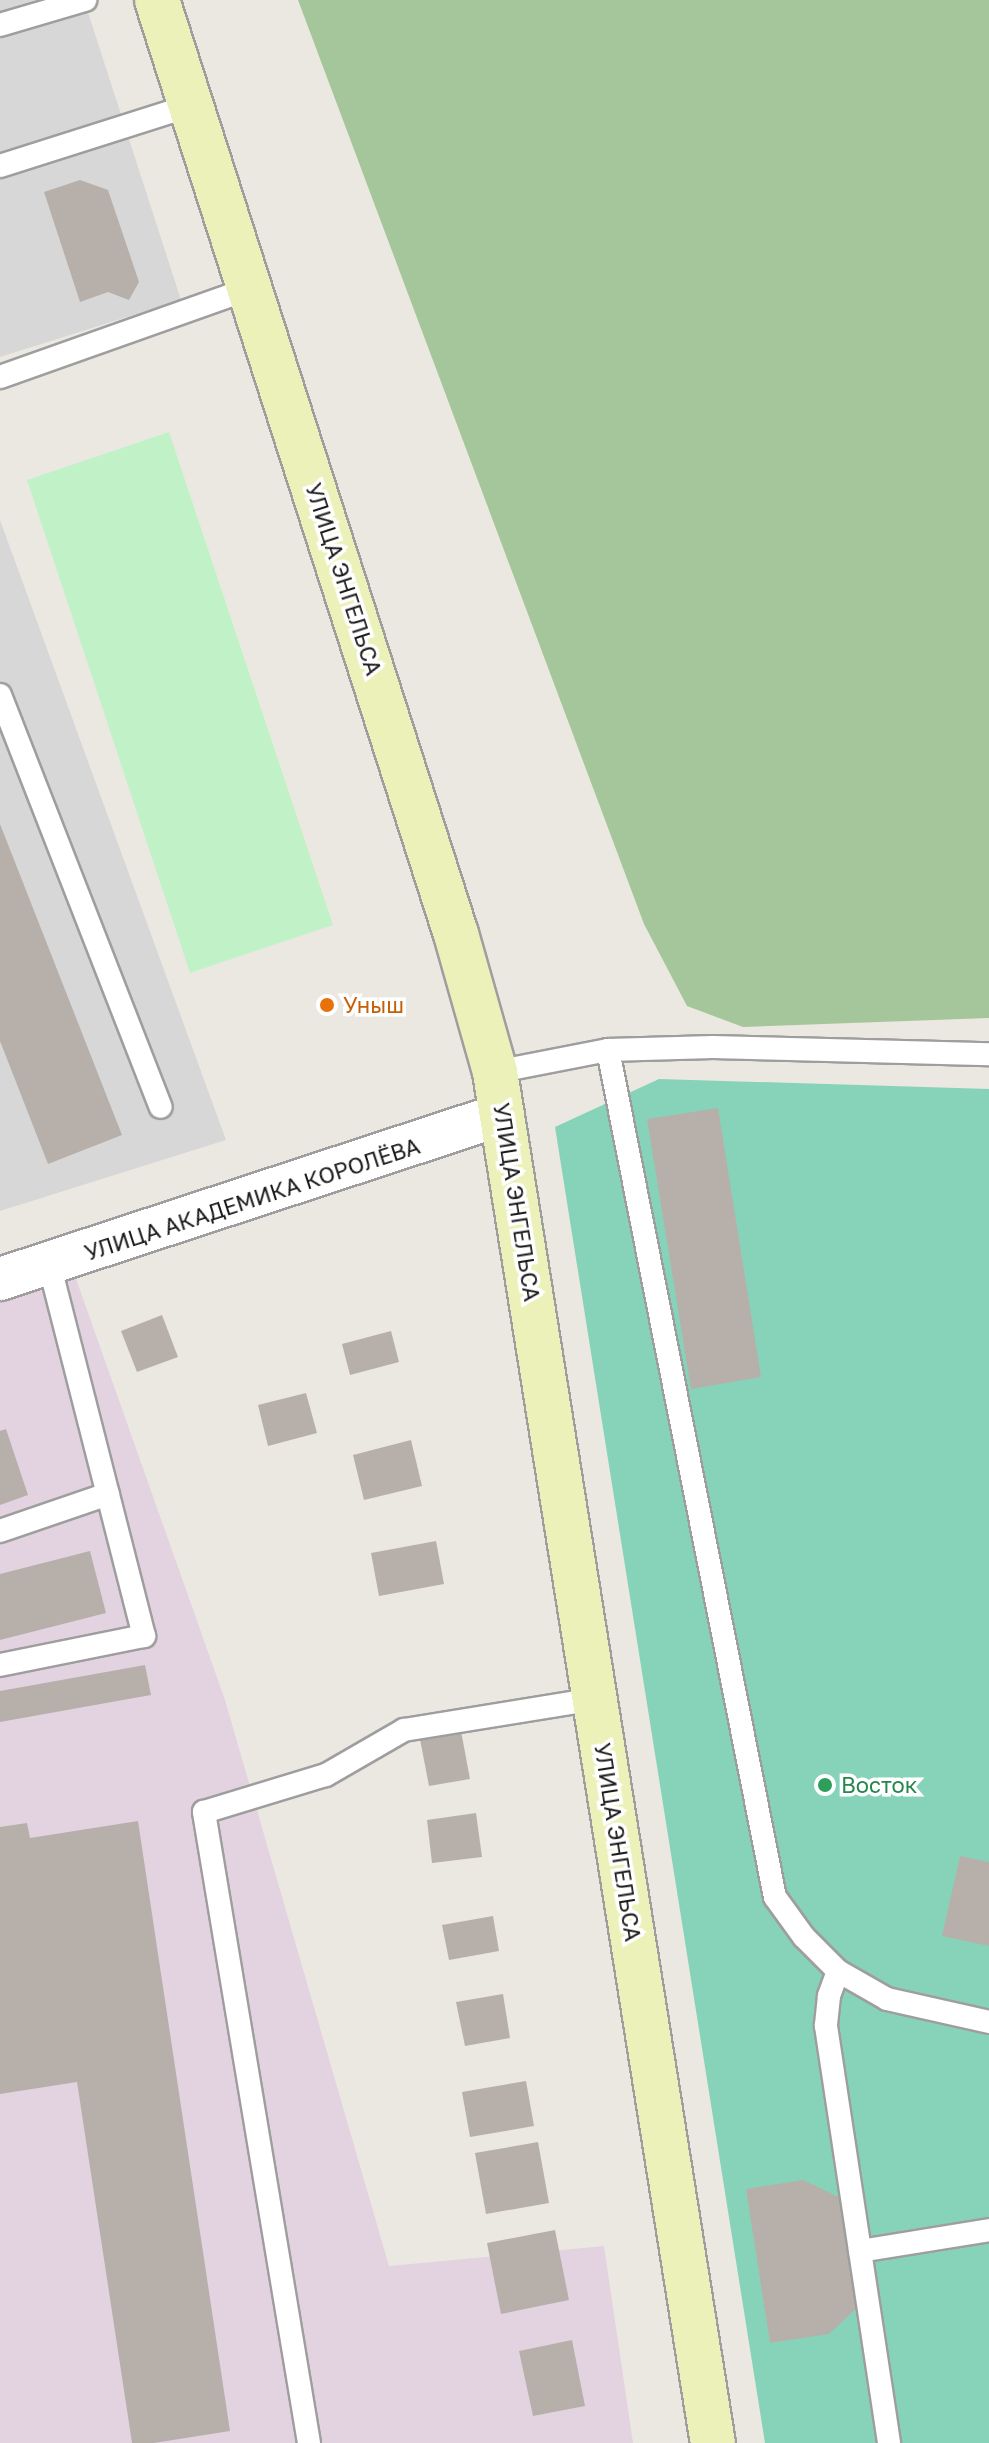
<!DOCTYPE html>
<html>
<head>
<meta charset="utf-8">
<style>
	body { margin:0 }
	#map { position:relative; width:989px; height:2443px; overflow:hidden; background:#ebe8e1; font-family:"Golos Text",sans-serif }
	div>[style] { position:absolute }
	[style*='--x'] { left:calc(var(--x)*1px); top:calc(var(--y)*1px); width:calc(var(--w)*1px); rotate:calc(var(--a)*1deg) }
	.residential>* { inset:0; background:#d8d7d7 }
	.industrial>* { inset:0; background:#e3d3e0 }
	.forest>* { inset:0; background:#a4c69a }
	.park>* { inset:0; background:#c1f2c7 }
	.pitch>* { inset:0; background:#86d3b9 }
	.building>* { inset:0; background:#b7b0aa }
	.roads { filter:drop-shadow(2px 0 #9e9e9e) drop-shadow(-2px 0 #9e9e9e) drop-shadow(0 2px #9e9e9e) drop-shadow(0 -2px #9e9e9e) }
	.service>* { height:22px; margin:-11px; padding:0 11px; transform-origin:11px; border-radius:11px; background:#fff }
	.minor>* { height:42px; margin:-21px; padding:0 21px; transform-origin:21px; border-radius:21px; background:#fff }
	.secondary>* { height:44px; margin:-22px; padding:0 22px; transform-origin:22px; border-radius:22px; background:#ebf1b8 }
	.dots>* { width:22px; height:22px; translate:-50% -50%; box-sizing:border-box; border:4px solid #fff; border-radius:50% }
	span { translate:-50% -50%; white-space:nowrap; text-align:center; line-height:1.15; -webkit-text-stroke:7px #fff; paint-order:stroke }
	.street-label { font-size:22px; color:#1a1a1a }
	.food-label { font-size:22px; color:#c56008 }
	.left { translate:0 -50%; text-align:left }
	.leisure-label { font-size:22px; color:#27864d }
</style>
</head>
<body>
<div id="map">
	<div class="residential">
		<i style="clip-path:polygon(0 0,84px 0,181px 300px,0 357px)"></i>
		<i style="clip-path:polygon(0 520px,226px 1140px,0 1211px)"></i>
	</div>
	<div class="industrial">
		<i style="clip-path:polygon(75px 1276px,225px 1700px,389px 2266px,604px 2246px,633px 2443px,0 2443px,0 1296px)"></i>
	</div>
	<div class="forest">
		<i style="clip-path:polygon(298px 0,989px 0,989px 1018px,743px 1027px,687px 1006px,644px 924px)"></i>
	</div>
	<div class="park">
		<i style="clip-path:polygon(169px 432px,333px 925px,190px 973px,27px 480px)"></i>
	</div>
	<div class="pitch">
		<i style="clip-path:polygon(659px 1079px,989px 1089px,989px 2443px,765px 2443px,555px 1127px)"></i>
	</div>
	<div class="building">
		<i style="clip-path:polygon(80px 180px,108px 190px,139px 282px,129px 300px,108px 292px,80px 302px,44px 192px)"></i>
		<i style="clip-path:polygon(0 824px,122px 1135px,48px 1164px,0 1041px)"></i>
		<i style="clip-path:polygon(718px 1108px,761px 1377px,691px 1389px,647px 1119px)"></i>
		<i style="clip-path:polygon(162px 1315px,178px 1357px,137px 1372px,121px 1331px)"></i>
		<i style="clip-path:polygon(391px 1331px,399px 1362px,350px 1375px,342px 1344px)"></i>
		<i style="clip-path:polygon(306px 1393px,317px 1433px,268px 1446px,258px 1405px)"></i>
		<i style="clip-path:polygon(6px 1429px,28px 1495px,0 1505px,0 1431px)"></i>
		<i style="clip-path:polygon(411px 1440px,422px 1486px,364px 1500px,353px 1455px)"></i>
		<i style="clip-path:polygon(436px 1541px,444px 1584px,379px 1596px,371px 1553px)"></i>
		<i style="clip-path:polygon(90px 1551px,106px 1613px,0 1640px,0 1574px)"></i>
		<i style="clip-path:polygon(145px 1665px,151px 1695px,0 1722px,0 1691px)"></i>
		<i style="clip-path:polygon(461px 1731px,470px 1779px,429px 1786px,420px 1739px)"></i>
		<i style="clip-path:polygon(476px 1813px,482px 1857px,432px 1863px,427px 1820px)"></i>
		<i style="clip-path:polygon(138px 1821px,230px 2431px,154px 2443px,132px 2443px,77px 2082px,0 2094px,0 1827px,27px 1823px,30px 1838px)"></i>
		<i style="clip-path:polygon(960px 1856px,989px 1862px,989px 1946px,942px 1936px)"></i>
		<i style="clip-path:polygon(493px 1916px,499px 1951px,449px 1960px,442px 1925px)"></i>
		<i style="clip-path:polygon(503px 1994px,510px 2038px,465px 2046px,456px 2002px)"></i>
		<i style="clip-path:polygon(526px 2081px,534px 2126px,470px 2137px,462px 2092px)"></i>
		<i style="clip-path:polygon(538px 2142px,549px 2203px,486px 2214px,475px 2153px)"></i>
		<i style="clip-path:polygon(803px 2180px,845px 2200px,862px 2303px,829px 2334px,770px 2343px,746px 2189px)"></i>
		<i style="clip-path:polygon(555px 2230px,569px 2300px,501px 2314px,487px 2243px)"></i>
		<i style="clip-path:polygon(572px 2340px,585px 2406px,533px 2416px,519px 2351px)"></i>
	</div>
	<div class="roads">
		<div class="service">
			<i style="--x:0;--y:25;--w:89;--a:-16.4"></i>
			<i style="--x:0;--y:166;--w:198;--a:-17.6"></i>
			<i style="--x:0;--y:377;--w:264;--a:-19.5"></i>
			<i style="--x:0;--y:695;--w:442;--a:68.7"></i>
			<i style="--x:608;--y:1050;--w:863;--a:78.85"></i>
			<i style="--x:775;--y:1897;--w:49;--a:54.1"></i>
			<i style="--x:804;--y:1937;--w:48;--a:45"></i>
			<i style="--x:838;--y:1971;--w:56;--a:29.7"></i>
			<i style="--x:887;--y:1999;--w:105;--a:12.7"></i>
			<i style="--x:495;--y:1072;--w:115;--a:-11"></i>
			<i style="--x:608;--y:1050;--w:105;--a:-1.6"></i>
			<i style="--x:713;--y:1047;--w:276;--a:1.5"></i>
			<i style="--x:0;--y:1531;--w:114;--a:-18.9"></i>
			<i style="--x:0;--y:1665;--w:147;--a:-11.4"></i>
			<i style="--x:144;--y:1636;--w:382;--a:-104.3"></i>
			<i style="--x:838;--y:1971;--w:27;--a:110"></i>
			<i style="--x:829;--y:1996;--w:30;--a:96"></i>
			<i style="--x:826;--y:2026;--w:422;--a:81.4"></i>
			<i style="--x:860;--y:2251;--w:131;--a:-9.2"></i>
			<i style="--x:309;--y:2443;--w:640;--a:-99.45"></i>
			<i style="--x:204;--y:1812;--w:127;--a:-16.9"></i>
			<i style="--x:326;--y:1775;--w:90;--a:-30"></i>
			<i style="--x:404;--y:1730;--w:193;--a:-9.2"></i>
		</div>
		<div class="minor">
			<i style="--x:0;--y:1279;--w:529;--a:-18.16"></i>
		</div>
		<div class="secondary">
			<i style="--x:157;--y:0;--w:981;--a:72.25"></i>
			<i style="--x:456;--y:934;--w:143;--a:74.2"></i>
			<i style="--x:495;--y:1072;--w:1388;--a:80.97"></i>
		</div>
	</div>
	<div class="dots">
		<i style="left:327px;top:1005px;background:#e8710a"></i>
		<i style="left:825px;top:1785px;background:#2e9e5b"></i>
	</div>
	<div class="street-label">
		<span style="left:344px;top:579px;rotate:72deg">УЛИЦА ЭНГЕЛЬСА</span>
		<span style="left:252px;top:1199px;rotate:-18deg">УЛИЦА АКАДЕМИКА КОРОЛЁВА</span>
		<span style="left:517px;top:1202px;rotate:81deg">УЛИЦА ЭНГЕЛЬСА</span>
		<span style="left:618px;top:1842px;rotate:81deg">УЛИЦА ЭНГЕЛЬСА</span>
	</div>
	<div class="food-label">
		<span class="left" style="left:343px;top:1005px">Уныш</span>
	</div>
	<div class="leisure-label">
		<span class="left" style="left:841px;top:1785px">Восток</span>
	</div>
</div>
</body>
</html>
